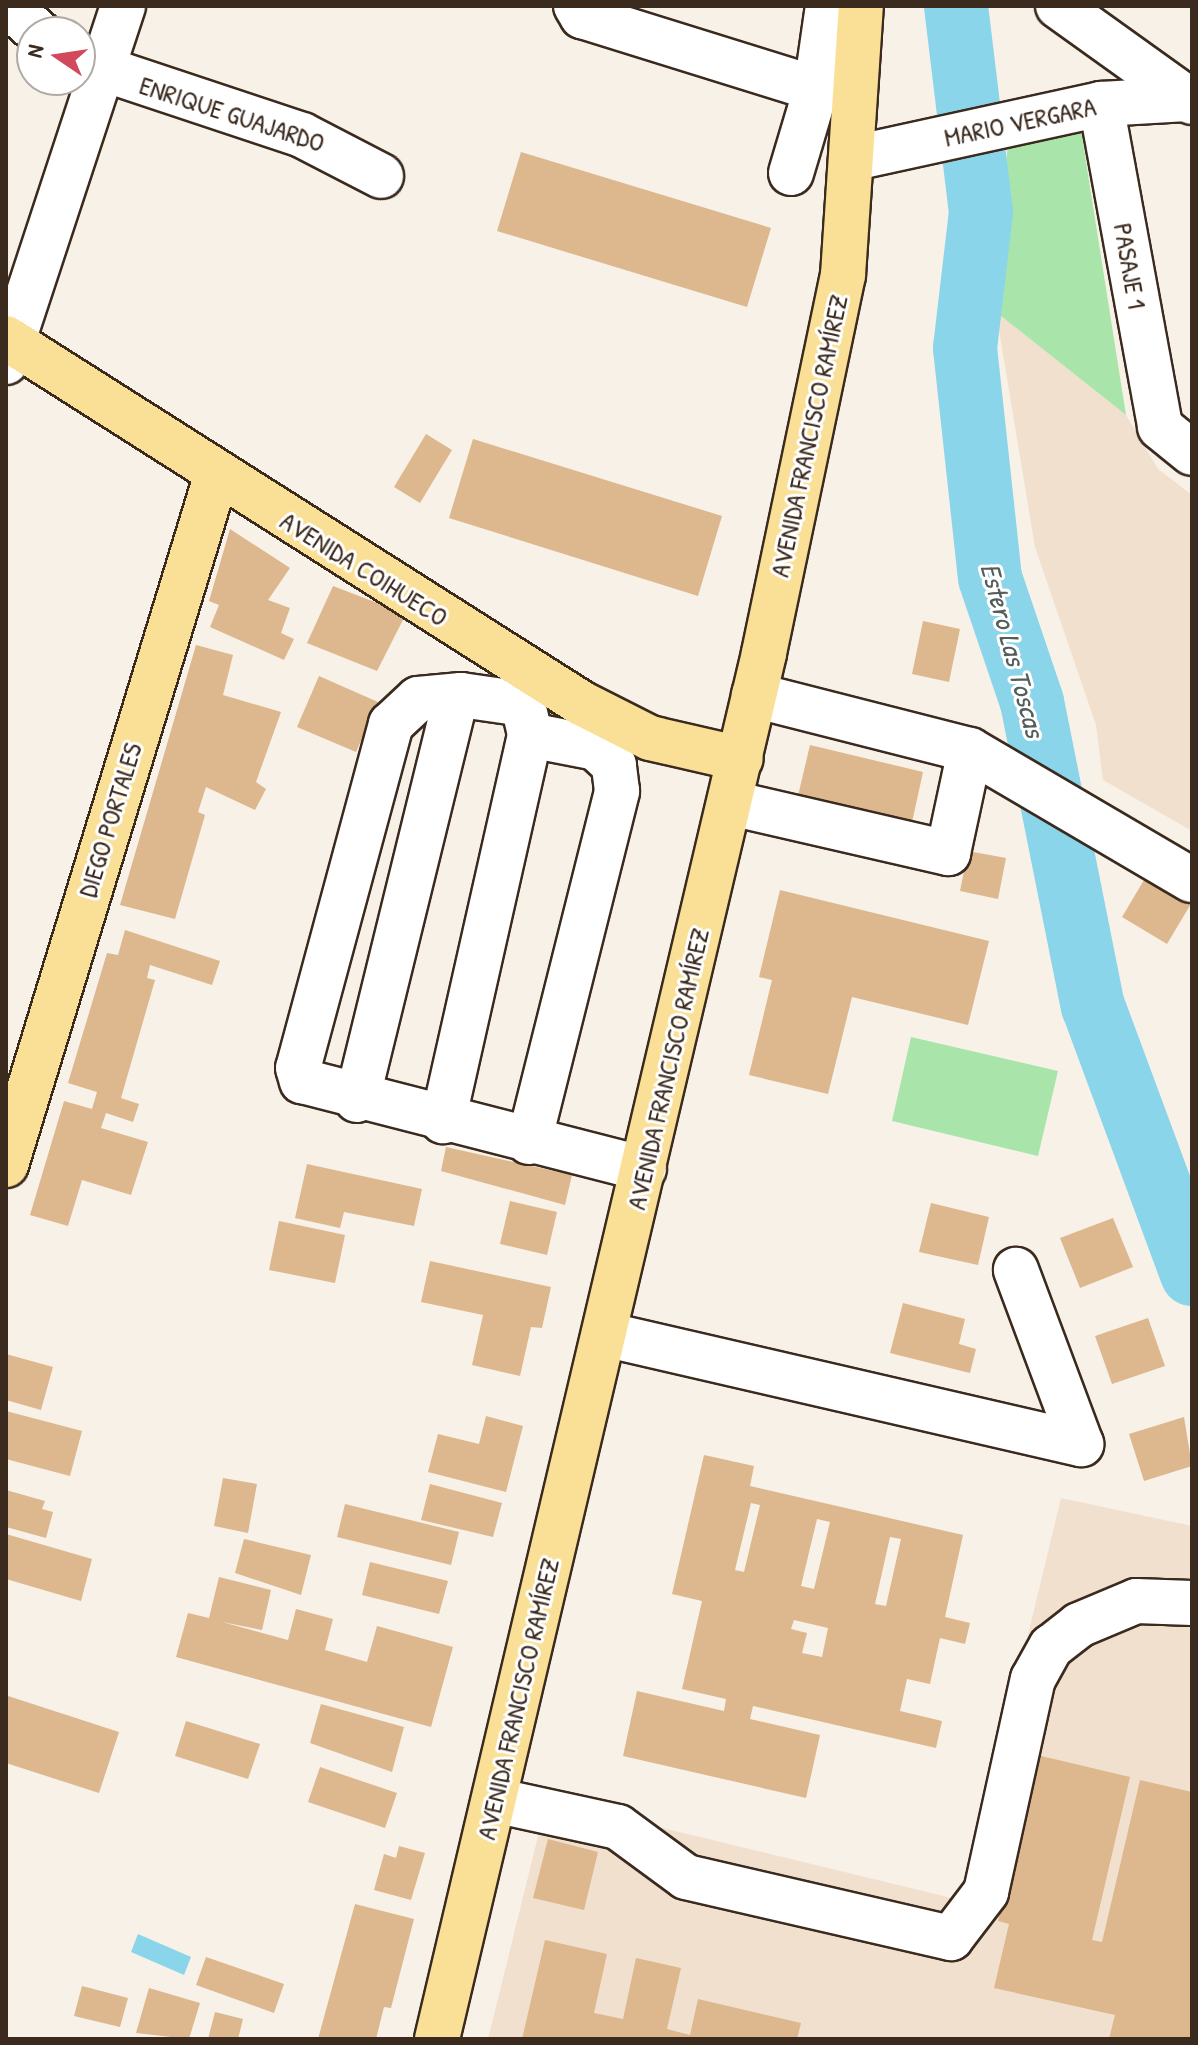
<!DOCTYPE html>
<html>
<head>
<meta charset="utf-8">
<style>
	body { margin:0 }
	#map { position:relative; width:1198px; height:2045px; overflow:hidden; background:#f8f1e8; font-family:"Patrick Hand",sans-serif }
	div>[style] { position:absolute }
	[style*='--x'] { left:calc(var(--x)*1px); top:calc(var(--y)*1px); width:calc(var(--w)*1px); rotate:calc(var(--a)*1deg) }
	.built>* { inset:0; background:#f0e0cd }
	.green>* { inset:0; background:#a9e5aa }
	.water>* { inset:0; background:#8ad5ea }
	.river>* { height:64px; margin:-32px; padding:0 32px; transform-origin:32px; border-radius:32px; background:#8ad5ea }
	.building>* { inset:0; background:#ddb78e }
	.roads { filter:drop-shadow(2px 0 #3b2a1e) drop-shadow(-2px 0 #3b2a1e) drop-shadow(0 2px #3b2a1e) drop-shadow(0 -2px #3b2a1e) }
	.minor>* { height:44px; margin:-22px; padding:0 22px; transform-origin:22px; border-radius:22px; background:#fff }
	.major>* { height:44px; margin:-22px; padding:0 22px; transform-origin:22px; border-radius:22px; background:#fadf96 }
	span { translate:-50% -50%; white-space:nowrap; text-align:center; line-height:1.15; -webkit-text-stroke:6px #fff; paint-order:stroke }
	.street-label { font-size:26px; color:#3b2a1e }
	.water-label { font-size:28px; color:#535d5b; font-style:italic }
	.frame { position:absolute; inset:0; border:8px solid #3b2a1e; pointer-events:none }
	.north { position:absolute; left:16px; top:16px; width:80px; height:80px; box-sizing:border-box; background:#fff; border:2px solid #b1aaa5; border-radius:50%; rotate:283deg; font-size:22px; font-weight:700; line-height:32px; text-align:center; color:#3b2a1e }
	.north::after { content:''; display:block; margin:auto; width:28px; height:36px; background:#d1495b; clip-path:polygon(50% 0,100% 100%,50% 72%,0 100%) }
</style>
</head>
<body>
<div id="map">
	<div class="built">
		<i style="clip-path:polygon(996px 312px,1126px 415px,1158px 469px,1192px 495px,1192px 831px,1103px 780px,1096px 725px,1035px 547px)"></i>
		<i style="clip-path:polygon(1061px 1498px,1192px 1526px,1192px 2039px,488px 2039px,547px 1800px,964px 1901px)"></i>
	</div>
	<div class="green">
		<i style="clip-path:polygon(1081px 130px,1126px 415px,996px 312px,1008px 140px)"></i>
		<i style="clip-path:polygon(911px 1037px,1058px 1071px,1038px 1156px,892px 1121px)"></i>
	</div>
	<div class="water">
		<i style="clip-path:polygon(138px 1934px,191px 1957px,184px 1975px,131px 1952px)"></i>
	</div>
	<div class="river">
		<i style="--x:956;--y:6;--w:208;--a:83.1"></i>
		<i style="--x:981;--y:212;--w:137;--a:96.7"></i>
		<i style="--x:965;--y:348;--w:231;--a:83.8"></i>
		<i style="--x:990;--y:578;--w:131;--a:71.3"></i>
		<i style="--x:1032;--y:702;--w:310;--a:78.7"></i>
		<i style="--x:1093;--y:1006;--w:286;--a:69.7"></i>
	</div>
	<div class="building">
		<i style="clip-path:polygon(521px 152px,771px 228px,747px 307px,497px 231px)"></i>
		<i style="clip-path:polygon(426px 434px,452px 450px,420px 503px,394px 487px)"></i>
		<i style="clip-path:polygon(473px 439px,722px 516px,698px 596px,449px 518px)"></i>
		<i style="clip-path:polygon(230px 529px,290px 568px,268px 600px,290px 608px,281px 633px,294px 639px,284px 660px,210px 627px,219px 605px,209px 601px)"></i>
		<i style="clip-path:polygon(333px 586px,406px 614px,377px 671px,307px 643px)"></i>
		<i style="clip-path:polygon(923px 621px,960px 629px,949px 682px,912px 674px)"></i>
		<i style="clip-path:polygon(196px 645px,233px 655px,223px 695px,281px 712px,256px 782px,266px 789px,255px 810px,206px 787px,198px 812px,205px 815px,175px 919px,120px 905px)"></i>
		<i style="clip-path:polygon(319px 676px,378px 702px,356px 752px,297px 727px)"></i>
		<i style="clip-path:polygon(810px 745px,923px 772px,911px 827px,797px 800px)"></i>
		<i style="clip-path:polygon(968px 851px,1006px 858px,998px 899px,960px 891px)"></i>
		<i style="clip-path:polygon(1147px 875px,1192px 902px,1167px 944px,1122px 917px)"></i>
		<i style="clip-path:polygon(780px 890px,989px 941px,968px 1025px,852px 997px,828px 1094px,749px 1075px,772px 980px,759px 977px)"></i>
		<i style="clip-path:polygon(125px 930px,220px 961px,212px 985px,150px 965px,147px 978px,155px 980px,121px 1098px,139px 1104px,133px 1122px,106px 1113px,101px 1128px,148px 1142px,131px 1195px,82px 1180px,68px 1226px,30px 1215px,64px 1101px,92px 1109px,97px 1092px,68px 1083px,107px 953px,118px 955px)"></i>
		<i style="clip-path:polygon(446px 1147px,572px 1175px,565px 1205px,441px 1171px)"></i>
		<i style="clip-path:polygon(307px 1164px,422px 1189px,414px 1226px,344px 1212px,340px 1228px,295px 1218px)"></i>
		<i style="clip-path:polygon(510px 1201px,557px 1212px,547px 1255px,500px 1244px)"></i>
		<i style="clip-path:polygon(931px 1203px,989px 1217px,978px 1265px,919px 1252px)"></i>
		<i style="clip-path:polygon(1113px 1218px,1133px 1267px,1080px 1288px,1060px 1238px)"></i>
		<i style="clip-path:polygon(279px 1221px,345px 1235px,335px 1283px,269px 1270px)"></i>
		<i style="clip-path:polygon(430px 1261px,551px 1287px,542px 1328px,531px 1327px,520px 1376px,472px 1365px,483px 1315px,421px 1302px)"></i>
		<i style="clip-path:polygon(903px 1303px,965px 1319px,959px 1344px,976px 1349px,970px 1373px,890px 1353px)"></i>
		<i style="clip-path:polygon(1148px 1318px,1165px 1366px,1112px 1384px,1095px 1336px)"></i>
		<i style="clip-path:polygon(6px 1354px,53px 1367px,41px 1410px,6px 1400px)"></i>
		<i style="clip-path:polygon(6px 1411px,82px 1431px,70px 1476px,6px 1459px)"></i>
		<i style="clip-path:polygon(486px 1416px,523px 1426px,506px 1492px,428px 1472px,438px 1434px,479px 1444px)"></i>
		<i style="clip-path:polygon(1184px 1417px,1192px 1466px,1144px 1481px,1129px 1434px)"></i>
		<i style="clip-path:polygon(evenodd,704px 1455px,754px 1466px,750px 1486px,963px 1535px,945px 1617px,970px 1623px,965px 1644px,940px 1638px,930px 1684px,907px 1679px,900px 1711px,942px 1721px,936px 1748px,753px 1706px,750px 1719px,820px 1735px,806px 1798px,623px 1756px,637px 1691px,724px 1711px,726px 1699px,682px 1689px,702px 1601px,672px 1594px,704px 1455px,751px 1503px,760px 1505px,744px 1572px,735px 1570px,751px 1503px,704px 1455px,817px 1519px,830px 1522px,814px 1589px,801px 1586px,817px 1519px,704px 1455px,890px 1537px,901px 1539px,886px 1606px,875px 1604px,890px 1537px,704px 1455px,794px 1620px,828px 1628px,822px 1657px,802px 1653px,807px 1633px,791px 1629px,794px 1620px)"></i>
		<i style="clip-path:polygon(223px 1478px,257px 1484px,248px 1533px,214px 1526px)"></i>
		<i style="clip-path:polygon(430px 1484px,502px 1503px,493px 1537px,421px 1520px)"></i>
		<i style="clip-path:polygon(6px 1490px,45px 1501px,42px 1509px,53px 1512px,46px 1538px,6px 1527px)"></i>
		<i style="clip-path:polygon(345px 1504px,459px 1532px,451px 1565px,337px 1537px)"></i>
		<i style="clip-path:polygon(6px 1534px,92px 1559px,81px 1601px,6px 1579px)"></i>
		<i style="clip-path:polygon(244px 1539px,311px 1555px,301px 1595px,235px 1573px)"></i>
		<i style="clip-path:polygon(370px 1562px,448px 1581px,439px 1614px,362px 1595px)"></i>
		<i style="clip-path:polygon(219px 1577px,271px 1590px,262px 1630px,222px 1622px,288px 1640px,296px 1609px,333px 1619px,325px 1650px,367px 1662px,377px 1626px,453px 1647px,431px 1727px,176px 1657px,188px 1613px,209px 1618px)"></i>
		<i style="clip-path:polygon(8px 1696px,119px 1732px,99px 1793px,6px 1763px)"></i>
		<i style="clip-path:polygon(321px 1704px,404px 1727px,392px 1772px,310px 1743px)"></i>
		<i style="clip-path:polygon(186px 1721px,260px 1744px,248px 1779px,175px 1756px)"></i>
		<i style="clip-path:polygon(1037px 1755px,1130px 1777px,1092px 1940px,1102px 1942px,1140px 1780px,1192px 1792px,1192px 2039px,1109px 2039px,1115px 2015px,994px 1988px,1009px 1924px,998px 1921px)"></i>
		<i style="clip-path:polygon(320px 1767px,397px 1793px,385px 1828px,308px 1802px)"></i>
		<i style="clip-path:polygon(548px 1839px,598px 1852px,584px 1910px,533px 1898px)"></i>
		<i style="clip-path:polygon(399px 1846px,425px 1853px,411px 1900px,374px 1890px,384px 1854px,396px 1858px)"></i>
		<i style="clip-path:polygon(355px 1904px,414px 1919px,391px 2008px,384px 2007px,376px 2039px,318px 2039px)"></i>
		<i style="clip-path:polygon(545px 1940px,607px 1954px,594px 2013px,623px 2019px,636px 1958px,681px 1968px,667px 2029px,690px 2035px,698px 1999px,801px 2023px,797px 2039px,522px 2039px)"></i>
		<i style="clip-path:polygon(206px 1957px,284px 1984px,274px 2013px,196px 1985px)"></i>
		<i style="clip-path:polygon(82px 1986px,128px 1998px,120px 2027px,74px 2016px)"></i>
		<i style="clip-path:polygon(149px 1988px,200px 2003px,189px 2039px,136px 2033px)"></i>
		<i style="clip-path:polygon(215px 2012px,243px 2019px,238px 2039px,208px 2039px)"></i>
	</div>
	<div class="roads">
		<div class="minor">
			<i style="--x:8;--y:6;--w:40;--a:41"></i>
			<i style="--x:576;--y:6;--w:12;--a:59"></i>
			<i style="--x:582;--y:16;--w:245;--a:17.3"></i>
			<i style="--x:1058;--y:6;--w:165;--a:35.6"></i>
			<i style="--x:80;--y:61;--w:234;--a:18.4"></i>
			<i style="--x:302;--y:135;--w:89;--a:27.4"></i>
			<i style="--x:1101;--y:104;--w:328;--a:79.6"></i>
			<i style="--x:1160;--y:427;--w:41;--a:39.1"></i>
			<i style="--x:854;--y:158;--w:253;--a:-12.3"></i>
			<i style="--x:1101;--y:104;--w:86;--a:-3.3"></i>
			<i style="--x:791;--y:173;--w:88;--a:-73.4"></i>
			<i style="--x:816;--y:89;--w:84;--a:-81.8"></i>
			<i style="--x:6;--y:362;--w:375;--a:-71.8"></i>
			<i style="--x:461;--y:695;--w:43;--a:174.7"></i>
			<i style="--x:418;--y:699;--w:37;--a:137"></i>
			<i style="--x:391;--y:724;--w:356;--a:105.1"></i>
			<i style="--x:298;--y:1068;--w:14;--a:73"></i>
			<i style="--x:302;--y:1081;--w:353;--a:14.4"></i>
			<i style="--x:754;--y:695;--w:223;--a:14.3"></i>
			<i style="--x:970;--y:750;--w:257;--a:30.4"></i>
			<i style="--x:731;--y:803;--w:223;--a:13"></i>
			<i style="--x:948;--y:853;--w:105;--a:-77.9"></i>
			<i style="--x:357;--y:1100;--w:404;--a:-76.2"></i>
			<i style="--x:453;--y:708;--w:15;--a:-58"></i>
			<i style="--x:461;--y:695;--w:63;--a:8.3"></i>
			<i style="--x:523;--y:704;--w:32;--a:77"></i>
			<i style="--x:530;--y:735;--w:396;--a:102.7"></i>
			<i style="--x:529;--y:1142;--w:362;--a:-75.9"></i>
			<i style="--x:617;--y:791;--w:26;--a:-97"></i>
			<i style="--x:614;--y:765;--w:25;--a:-137"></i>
			<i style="--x:596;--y:748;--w:67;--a:-168.9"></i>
			<i style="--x:604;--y:1334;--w:490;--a:13"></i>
			<i style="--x:1081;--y:1444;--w:186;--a:-110.5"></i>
			<i style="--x:494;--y:1800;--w:127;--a:12.3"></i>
			<i style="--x:618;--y:1827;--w:84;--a:36.3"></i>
			<i style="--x:686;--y:1877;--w:272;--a:13"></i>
			<i style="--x:951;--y:1938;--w:58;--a:-52.7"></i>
			<i style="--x:986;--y:1892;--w:218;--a:-77.6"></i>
			<i style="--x:1033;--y:1679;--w:37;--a:-61"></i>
			<i style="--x:1051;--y:1647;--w:36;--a:-38"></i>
			<i style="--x:1079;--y:1625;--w:62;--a:-22.8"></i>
			<i style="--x:1136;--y:1601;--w:56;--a:2"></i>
		</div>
		<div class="major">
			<i style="--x:6;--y:338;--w:681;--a:32.41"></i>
			<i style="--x:581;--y:703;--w:77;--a:26.9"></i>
			<i style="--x:650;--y:738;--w:93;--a:13"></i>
			<i style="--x:6;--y:1165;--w:719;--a:-73.03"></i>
			<i style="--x:437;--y:2039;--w:1424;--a:-76.72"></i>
			<i style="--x:764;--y:653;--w:386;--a:-78.2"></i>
			<i style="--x:843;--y:275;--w:270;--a:-86.2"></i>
		</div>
	</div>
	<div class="street-label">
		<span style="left:232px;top:114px;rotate:18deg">ENRIQUE GUAJARDO</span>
		<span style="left:1020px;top:122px;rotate:-12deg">MARIO VERGARA</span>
		<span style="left:1130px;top:266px;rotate:80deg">PASAJE 1</span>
		<span style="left:809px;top:436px;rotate:-78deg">AVENIDA FRANCISCO RAMÍREZ</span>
		<span style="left:364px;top:569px;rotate:32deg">AVENIDA COIHUECO</span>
		<span style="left:110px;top:820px;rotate:-73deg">DIEGO PORTALES</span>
		<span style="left:668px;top:1069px;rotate:-77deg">AVENIDA FRANCISCO RAMÍREZ</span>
		<span style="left:518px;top:1699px;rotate:-77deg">AVENIDA FRANCISCO RAMÍREZ</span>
	</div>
	<div class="water-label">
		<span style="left:1013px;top:650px;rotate:75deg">Estero Las Toscas</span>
	</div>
	<div class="frame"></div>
	<div class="north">N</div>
</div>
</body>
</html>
